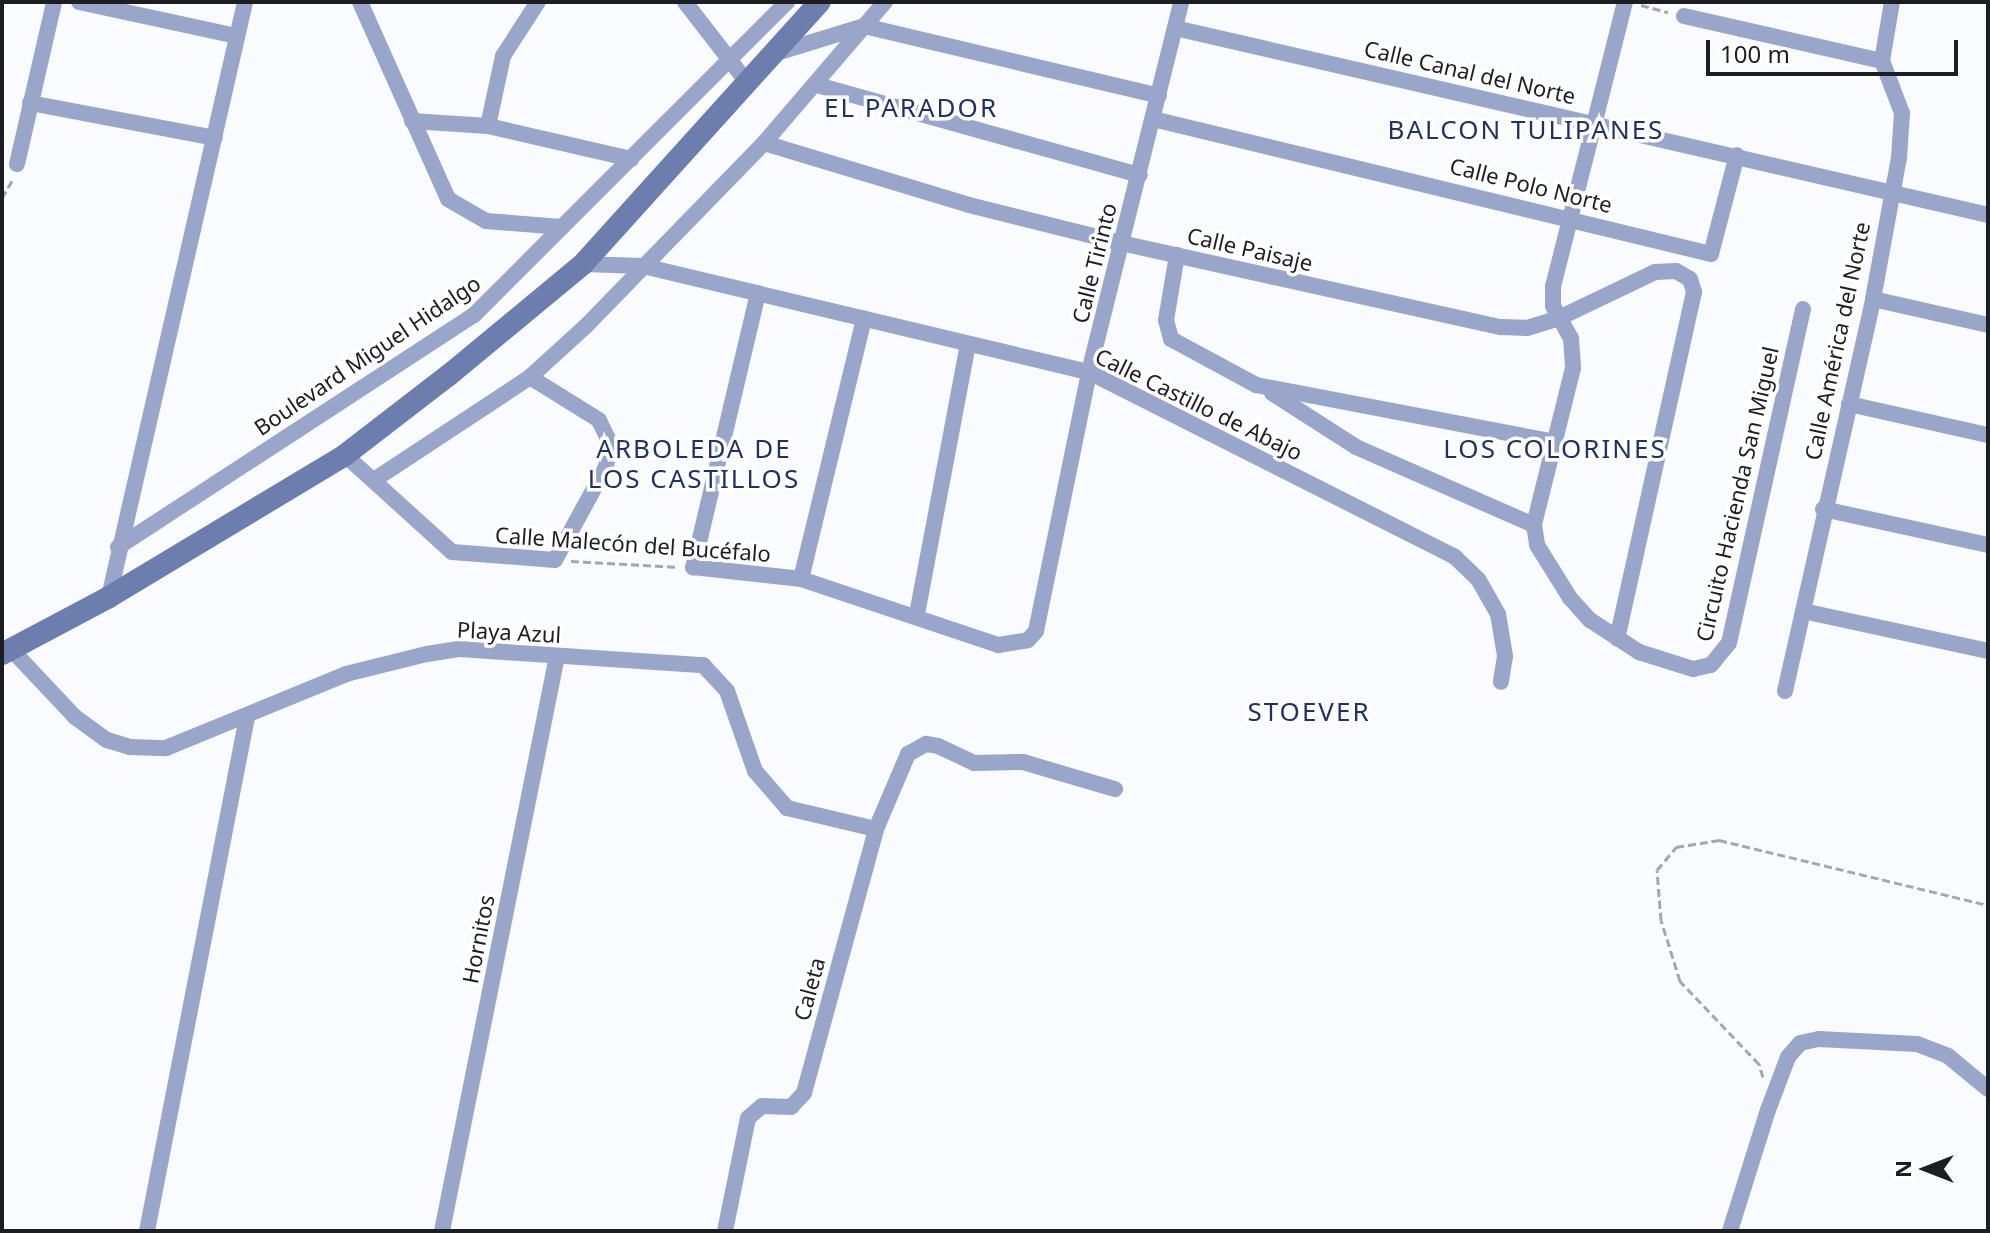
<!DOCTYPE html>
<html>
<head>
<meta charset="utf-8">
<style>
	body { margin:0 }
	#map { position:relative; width:1990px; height:1233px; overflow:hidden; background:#fafbff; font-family:"Noto Sans",sans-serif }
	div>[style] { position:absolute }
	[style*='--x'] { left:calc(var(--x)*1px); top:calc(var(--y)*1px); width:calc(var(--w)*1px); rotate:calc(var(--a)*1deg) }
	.path>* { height:3px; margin-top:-1.5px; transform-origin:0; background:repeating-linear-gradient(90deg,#a6a7ac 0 8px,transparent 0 12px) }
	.street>* { height:16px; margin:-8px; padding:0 8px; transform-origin:8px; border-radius:8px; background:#9aa6c9 }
	.secondary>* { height:22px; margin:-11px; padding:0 11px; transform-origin:11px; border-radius:11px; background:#6c7dae }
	span { translate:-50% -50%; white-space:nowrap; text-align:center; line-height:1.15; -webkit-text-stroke:7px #fff; paint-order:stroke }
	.street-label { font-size:22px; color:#1c1e24 }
	.quarter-label { font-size:26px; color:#223068; letter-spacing:2px }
	.frame { position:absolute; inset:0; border:4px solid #1c1e24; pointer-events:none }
	.north { position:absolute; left:1886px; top:1129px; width:80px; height:80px; -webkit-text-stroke:6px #fff; paint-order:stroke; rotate:270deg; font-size:22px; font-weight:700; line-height:32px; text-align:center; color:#1c1e24 }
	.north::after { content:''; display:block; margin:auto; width:28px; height:36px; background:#1c1e24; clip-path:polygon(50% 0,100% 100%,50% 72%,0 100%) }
	.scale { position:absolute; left:1706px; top:40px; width:252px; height:36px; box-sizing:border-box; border:4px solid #1c1e24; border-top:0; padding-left:10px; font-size:24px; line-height:28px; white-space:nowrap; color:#1c1e24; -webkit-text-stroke:6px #fff; paint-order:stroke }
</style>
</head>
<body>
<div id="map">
	<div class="path">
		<i style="--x:1641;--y:5;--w:28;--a:15"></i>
		<i style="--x:2;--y:198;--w:20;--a:-60"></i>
		<i style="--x:571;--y:561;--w:108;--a:3.2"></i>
		<i style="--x:1763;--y:1077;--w:14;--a:-107"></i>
		<i style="--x:1759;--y:1064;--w:115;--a:-133.6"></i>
		<i style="--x:1680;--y:981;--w:64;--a:-107.3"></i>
		<i style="--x:1661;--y:920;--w:50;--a:-94.6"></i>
		<i style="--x:1657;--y:870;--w:30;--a:-50"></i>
		<i style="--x:1676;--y:847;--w:44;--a:-9.2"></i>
		<i style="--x:1719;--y:840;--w:277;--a:13.6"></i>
	</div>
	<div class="street">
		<i style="--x:79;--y:2;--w:161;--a:12.2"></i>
		<i style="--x:360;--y:2;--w:216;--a:65.9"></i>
		<i style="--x:448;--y:199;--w:44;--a:30.1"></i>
		<i style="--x:486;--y:221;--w:76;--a:4.5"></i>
		<i style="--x:685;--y:2;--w:100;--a:52.3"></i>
		<i style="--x:1625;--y:2;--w:293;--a:104.2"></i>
		<i style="--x:1553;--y:286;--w:20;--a:90"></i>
		<i style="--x:1553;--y:306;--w:37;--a:61"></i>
		<i style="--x:1571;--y:338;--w:30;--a:86"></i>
		<i style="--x:1573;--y:368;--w:162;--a:104"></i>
		<i style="--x:1534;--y:525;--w:20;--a:81"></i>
		<i style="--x:1537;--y:545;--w:62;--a:58.1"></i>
		<i style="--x:1570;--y:598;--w:30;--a:48"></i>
		<i style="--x:1590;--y:620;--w:59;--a:33.1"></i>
		<i style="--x:1639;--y:652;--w:57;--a:17.5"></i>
		<i style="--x:1693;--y:669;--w:18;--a:-13"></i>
		<i style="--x:1711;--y:665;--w:28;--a:-51"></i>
		<i style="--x:1729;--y:643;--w:342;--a:-77.5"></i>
		<i style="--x:1684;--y:16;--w:203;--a:12.8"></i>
		<i style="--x:1175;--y:28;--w:834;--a:12.95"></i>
		<i style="--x:773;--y:54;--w:95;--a:-17.1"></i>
		<i style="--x:864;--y:26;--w:303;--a:13.3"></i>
		<i style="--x:817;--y:85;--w:335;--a:15.6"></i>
		<i style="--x:30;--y:103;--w:188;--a:10.7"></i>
		<i style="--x:1153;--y:119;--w:574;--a:13.6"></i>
		<i style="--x:1711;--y:254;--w:102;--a:-75.3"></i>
		<i style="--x:412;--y:121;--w:76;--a:3.8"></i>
		<i style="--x:488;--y:126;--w:147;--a:13"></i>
		<i style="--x:488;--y:126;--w:72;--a:-77.9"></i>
		<i style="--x:503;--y:56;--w:64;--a:-57.1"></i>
		<i style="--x:764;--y:143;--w:214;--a:16.8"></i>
		<i style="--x:969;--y:205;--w:157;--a:14"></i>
		<i style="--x:1121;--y:243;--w:389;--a:12.5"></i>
		<i style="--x:1501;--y:327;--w:26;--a:2"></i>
		<i style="--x:1527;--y:328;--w:34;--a:-17"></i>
		<i style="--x:1559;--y:318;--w:106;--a:-25.6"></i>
		<i style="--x:1655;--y:272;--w:21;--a:-3"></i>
		<i style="--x:1676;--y:271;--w:16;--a:30"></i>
		<i style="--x:1690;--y:279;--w:14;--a:73"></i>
		<i style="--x:1694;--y:292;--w:355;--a:102.5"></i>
		<i style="--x:17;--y:164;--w:166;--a:-77.1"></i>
		<i style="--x:1177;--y:255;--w:66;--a:99.6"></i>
		<i style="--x:1166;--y:320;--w:20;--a:75"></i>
		<i style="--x:1171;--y:339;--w:97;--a:28.4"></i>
		<i style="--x:1256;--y:385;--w:304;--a:10.8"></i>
		<i style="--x:583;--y:264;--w:60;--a:1.9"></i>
		<i style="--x:643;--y:266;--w:458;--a:13.4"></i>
		<i style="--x:1089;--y:372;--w:409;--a:26.8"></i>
		<i style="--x:1454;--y:556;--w:33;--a:44"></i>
		<i style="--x:1478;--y:579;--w:40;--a:60.3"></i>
		<i style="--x:1498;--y:614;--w:43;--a:80.5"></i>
		<i style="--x:1505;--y:656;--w:26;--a:99"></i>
		<i style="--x:758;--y:293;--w:282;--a:103.3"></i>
		<i style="--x:693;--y:567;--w:109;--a:6.3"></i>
		<i style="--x:801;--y:579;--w:208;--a:18.5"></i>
		<i style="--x:998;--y:645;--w:30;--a:-9"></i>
		<i style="--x:1028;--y:640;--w:12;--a:-48"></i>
		<i style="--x:1036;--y:631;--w:264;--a:-78.4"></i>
		<i style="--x:1089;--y:372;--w:381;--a:-76"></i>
		<i style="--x:1873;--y:299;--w:118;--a:12.7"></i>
		<i style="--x:1272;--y:393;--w:100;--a:32.7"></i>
		<i style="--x:1356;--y:447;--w:194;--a:23.7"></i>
		<i style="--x:1849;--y:404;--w:142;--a:12.6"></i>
		<i style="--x:345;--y:455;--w:144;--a:42.2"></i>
		<i style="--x:452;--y:552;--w:103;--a:4.4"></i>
		<i style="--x:555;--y:560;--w:106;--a:-61.3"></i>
		<i style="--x:606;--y:467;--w:24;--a:-81"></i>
		<i style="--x:610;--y:443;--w:25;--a:-116"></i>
		<i style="--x:599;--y:420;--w:81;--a:-148.1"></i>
		<i style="--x:377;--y:478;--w:183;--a:-33.4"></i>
		<i style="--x:530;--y:377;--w:74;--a:-42.3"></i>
		<i style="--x:585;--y:327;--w:257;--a:-45.8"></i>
		<i style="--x:764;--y:143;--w:186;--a:-49.4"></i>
		<i style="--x:1823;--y:509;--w:169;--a:12.3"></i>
		<i style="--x:118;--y:547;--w:425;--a:-33.1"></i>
		<i style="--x:474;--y:315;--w:443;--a:-45"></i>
		<i style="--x:801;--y:579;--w:268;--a:-76.4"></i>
		<i style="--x:109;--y:597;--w:610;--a:-77.12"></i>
		<i style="--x:1803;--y:611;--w:189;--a:12.2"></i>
		<i style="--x:917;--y:614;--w:275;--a:-79.3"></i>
		<i style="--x:10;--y:648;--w:95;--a:46.7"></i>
		<i style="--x:75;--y:717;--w:39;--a:36"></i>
		<i style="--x:107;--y:740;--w:24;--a:17"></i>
		<i style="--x:130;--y:747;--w:36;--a:2"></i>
		<i style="--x:166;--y:748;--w:195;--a:-22.3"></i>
		<i style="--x:346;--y:674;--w:83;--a:-13.9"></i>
		<i style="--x:427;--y:654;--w:32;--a:-9"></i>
		<i style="--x:459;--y:649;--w:245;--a:3.8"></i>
		<i style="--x:703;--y:665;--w:35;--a:47"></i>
		<i style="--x:727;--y:691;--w:85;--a:70.7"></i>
		<i style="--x:755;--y:771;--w:49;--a:49.1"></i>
		<i style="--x:787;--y:808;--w:91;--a:13.3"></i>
		<i style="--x:1785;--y:691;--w:402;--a:-77.3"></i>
		<i style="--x:1873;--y:299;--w:143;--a:-79.6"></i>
		<i style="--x:1899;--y:158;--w:45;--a:-86.2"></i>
		<i style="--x:1902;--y:113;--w:56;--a:-111"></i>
		<i style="--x:1882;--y:61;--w:60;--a:-80.4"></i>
		<i style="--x:147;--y:1231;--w:524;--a:-78.99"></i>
		<i style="--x:442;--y:1231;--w:586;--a:-78.69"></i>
		<i style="--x:725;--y:1231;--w:115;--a:-78.5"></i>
		<i style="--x:748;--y:1118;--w:18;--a:-41"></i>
		<i style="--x:762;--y:1106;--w:29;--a:2"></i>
		<i style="--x:791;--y:1107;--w:19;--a:-47"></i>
		<i style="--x:804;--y:1093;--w:274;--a:-74.7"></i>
		<i style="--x:876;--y:829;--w:82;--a:-66.9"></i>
		<i style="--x:908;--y:754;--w:21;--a:-29"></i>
		<i style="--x:926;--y:744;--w:12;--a:9"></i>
		<i style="--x:938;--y:746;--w:40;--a:25"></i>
		<i style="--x:974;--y:763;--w:49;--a:-1.2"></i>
		<i style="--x:1023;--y:762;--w:96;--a:16.4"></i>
		<i style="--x:1730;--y:1231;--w:127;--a:-72.6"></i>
		<i style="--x:1768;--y:1110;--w:57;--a:-69.3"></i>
		<i style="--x:1788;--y:1057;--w:18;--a:-49"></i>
		<i style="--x:1800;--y:1043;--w:19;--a:-12"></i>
		<i style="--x:1819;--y:1039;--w:98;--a:2.9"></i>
		<i style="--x:1917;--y:1044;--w:33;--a:21"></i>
		<i style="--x:1948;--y:1056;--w:52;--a:39.5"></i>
	</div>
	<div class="secondary">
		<i style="--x:2;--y:654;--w:121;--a:-28"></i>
		<i style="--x:109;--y:597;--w:275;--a:-31"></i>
		<i style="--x:345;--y:455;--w:131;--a:-37.6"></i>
		<i style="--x:449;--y:375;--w:174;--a:-39.6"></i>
		<i style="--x:583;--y:264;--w:353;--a:-47.9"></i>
	</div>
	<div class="street-label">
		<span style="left:1470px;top:72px;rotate:13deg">Calle Canal del Norte</span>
		<span style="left:1531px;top:185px;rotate:14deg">Calle Polo Norte</span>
		<span style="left:1250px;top:249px;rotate:13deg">Calle Paisaje</span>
		<span style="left:1094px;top:263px;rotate:-76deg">Calle Tirinto</span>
		<span style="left:1837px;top:341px;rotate:-78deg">Calle América del Norte</span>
		<span style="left:367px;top:355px;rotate:-34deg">Boulevard Miguel Hidalgo</span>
		<span style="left:1199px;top:404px;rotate:26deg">Calle Castillo de Abajo</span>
		<span style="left:1737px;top:494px;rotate:-77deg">Circuito Hacienda San Miguel</span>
		<span style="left:633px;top:544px;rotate:4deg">Calle Malecón del Bucéfalo</span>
		<span style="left:509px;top:632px;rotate:3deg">Playa Azul</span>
		<span style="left:478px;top:939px;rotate:-79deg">Hornitos</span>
		<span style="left:809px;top:989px;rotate:-75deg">Caleta</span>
	</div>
	<div class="quarter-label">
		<span style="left:911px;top:108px">EL PARADOR</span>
		<span style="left:1526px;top:130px">BALCON TULIPANES</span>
		<span style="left:694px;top:464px">ARBOLEDA DE<br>LOS CASTILLOS</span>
		<span style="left:1555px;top:449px">LOS COLORINES</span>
		<span style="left:1309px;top:712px">STOEVER</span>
	</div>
	<div class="frame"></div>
	<div class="north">N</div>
	<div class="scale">100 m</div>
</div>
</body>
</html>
